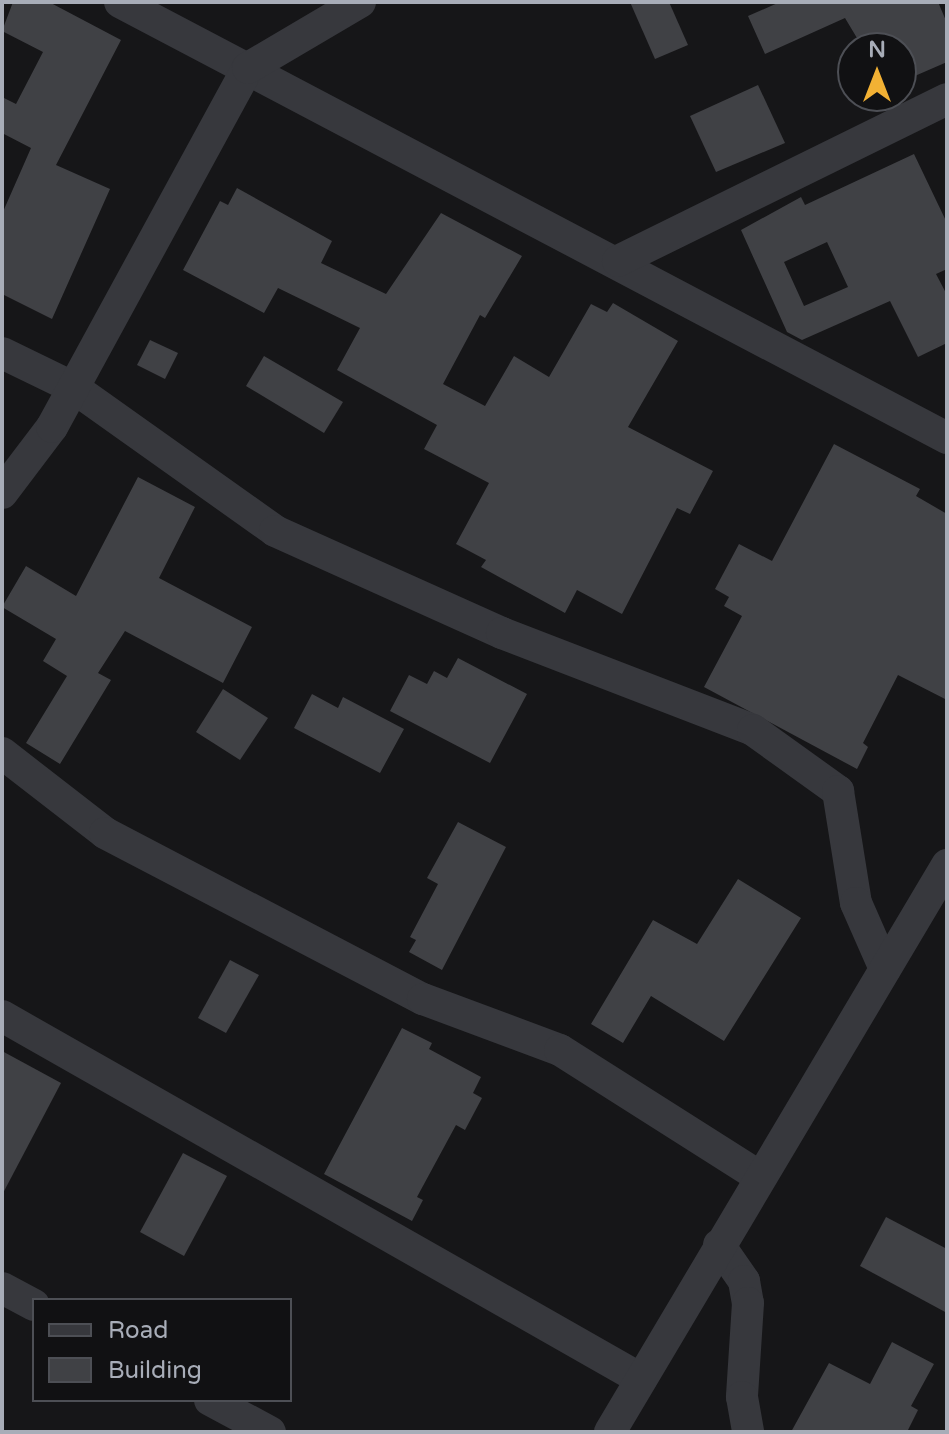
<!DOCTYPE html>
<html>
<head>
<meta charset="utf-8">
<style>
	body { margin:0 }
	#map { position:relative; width:949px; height:1434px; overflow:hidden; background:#161618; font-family:"Varela Round",sans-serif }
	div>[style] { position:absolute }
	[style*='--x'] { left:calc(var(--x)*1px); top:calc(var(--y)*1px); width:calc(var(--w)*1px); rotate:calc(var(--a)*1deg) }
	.building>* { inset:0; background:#404145 }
	.minor>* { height:32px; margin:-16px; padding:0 16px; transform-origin:16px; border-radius:16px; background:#37383d }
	span { translate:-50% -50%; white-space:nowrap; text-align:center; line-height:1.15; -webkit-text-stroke:8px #111113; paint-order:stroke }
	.frame { position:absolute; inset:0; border:4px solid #a8adb8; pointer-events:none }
	.legend { position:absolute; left:32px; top:1298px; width:260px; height:104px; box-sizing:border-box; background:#111113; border:2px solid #4d4f55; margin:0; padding:10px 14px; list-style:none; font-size:24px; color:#a8adb8 }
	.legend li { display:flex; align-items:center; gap:16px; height:40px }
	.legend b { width:40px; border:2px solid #4d4f55 }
	.north { position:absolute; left:837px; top:32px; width:80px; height:80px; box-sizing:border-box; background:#111113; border:2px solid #4d4f55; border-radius:50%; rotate:0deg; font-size:22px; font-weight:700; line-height:32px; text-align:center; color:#a8adb8 }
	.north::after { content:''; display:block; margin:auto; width:28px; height:36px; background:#f2b134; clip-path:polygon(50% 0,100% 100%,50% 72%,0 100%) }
</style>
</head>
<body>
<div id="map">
	<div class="building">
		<i style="clip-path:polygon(13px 2px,49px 2px,121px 40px,56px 165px,110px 189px,52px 319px,2px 294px,2px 214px,31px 148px,2px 133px,2px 97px,16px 104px,43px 52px,2px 31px)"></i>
		<i style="clip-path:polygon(630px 2px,669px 2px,688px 45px,655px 59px)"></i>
		<i style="clip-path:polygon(780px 2px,938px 2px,947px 23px,947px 62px,901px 82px,901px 48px,863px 48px,845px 18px,765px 54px,748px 16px)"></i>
		<i style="clip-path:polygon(758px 85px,785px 143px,716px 172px,690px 116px)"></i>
		<i style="clip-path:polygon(evenodd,914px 154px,947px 223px,947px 269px,936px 274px,947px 295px,947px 343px,918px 357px,890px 301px,802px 340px,787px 332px,741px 230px,801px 197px,805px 205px,914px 154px,827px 242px,848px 287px,804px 306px,784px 262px,827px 242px)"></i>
		<i style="clip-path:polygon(237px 188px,332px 241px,321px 263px,386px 294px,441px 213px,522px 256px,485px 318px,480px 315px,443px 384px,485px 406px,514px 356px,549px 377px,591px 304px,607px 312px,613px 303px,678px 341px,628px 427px,713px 471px,690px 514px,677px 508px,622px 614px,577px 590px,565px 613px,481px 567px,486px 560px,456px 544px,489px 483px,424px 449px,437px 425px,337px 370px,360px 328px,278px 288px,264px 313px,183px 270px,220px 201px,228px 205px)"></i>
		<i style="clip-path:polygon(150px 340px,178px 353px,165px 379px,137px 365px)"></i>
		<i style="clip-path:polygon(264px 356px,343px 402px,324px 433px,246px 386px)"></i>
		<i style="clip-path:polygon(834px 444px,920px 489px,916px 496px,947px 514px,947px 700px,898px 675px,863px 743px,868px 747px,857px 769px,704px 687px,742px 616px,724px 606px,729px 597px,715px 589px,739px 544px,772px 561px)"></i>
		<i style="clip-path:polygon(138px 477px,195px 507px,159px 578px,252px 627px,223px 683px,125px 631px,98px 673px,111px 680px,60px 764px,26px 743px,67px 676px,43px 661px,56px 639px,2px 607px,26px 566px,76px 596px)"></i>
		<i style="clip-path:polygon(458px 658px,527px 694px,490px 763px,390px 711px,409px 675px,427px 684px,434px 671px,447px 678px)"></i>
		<i style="clip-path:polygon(223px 689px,268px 718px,240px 760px,196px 732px)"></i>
		<i style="clip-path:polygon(312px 694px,338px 708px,343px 697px,404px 729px,380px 773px,294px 728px)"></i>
		<i style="clip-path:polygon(458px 822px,506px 847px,442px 970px,409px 952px,416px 940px,410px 937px,438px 884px,427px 878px)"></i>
		<i style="clip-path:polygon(738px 879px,801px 918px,724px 1041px,651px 996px,623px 1043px,591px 1024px,653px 920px,697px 944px)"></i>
		<i style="clip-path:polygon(230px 960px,259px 975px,226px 1033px,198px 1018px)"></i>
		<i style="clip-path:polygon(402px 1028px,432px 1043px,429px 1049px,481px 1077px,473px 1093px,482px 1098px,465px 1130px,456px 1125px,417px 1197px,423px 1200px,412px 1221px,324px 1174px)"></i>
		<i style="clip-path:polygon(2px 1051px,61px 1083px,2px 1195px)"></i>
		<i style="clip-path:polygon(183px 1153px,227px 1176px,184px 1256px,140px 1232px)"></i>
		<i style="clip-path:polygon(886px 1217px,947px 1249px,947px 1313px,860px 1266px)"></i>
		<i style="clip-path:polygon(892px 1342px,934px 1364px,911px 1406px,918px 1410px,907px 1432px,791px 1432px,829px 1363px,870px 1384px)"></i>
	</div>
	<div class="minor">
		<i style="--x:120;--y:2;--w:935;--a:27.8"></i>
		<i style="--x:618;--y:261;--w:367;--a:-26.2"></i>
		<i style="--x:2;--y:353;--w:80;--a:25.9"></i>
		<i style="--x:74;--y:388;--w:247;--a:35.4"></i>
		<i style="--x:275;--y:531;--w:249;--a:24.2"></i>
		<i style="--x:502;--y:633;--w:269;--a:21.1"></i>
		<i style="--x:753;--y:730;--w:105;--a:35.7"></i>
		<i style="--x:838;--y:791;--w:113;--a:80.9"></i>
		<i style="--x:856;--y:903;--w:72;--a:66.3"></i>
		<i style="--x:2;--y:493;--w:83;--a:-52.9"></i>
		<i style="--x:52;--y:427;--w:409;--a:-61.4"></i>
		<i style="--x:248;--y:68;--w:130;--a:-30.5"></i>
		<i style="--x:2;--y:753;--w:130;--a:37.8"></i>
		<i style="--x:105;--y:833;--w:359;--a:27.6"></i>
		<i style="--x:423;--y:999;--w:146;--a:20.4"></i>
		<i style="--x:560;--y:1050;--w:237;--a:32.4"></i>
		<i style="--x:2;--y:1016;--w:735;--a:29.6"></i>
		<i style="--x:719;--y:1245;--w:44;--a:55.2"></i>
		<i style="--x:744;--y:1281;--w:22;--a:80"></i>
		<i style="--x:748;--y:1303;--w:94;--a:93.7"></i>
		<i style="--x:742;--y:1397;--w:36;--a:80"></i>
		<i style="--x:2;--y:1288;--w:36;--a:28"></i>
		<i style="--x:210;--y:1400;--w:68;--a:28.1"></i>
		<i style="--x:610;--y:1432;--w:660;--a:-59.27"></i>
	</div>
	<div class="frame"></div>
	<ul class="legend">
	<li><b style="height:10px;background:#37383d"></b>Road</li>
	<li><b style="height:22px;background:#404145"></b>Building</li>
	</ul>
	<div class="north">N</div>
</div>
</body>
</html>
